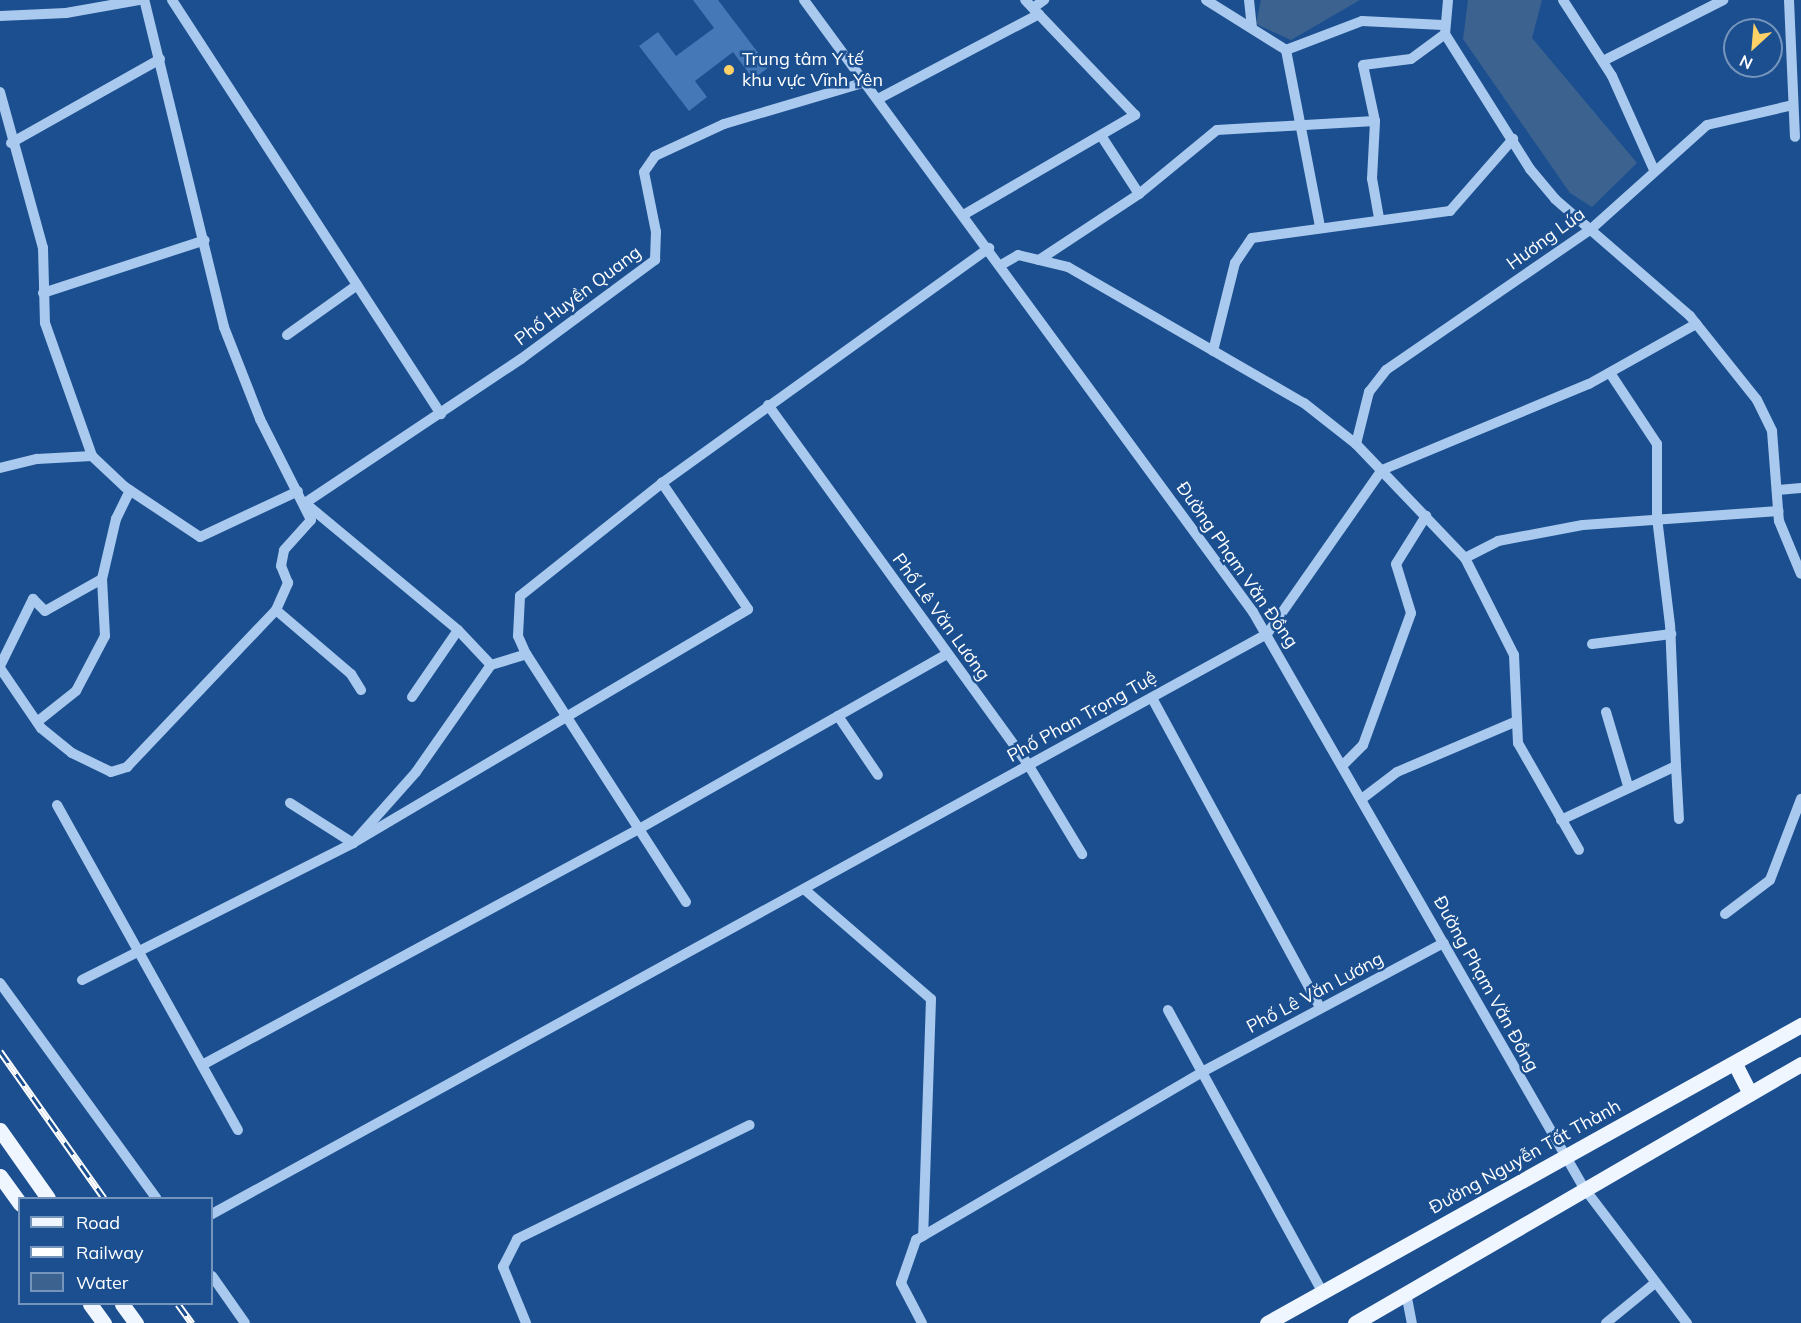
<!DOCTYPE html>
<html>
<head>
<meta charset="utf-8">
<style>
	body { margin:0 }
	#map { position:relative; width:1801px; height:1323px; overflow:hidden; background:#1b4f8f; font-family:Mulish,sans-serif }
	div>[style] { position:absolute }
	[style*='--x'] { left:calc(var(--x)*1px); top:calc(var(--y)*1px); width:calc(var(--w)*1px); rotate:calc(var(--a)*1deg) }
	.water>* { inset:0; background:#3c6290 }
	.building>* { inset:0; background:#4478b7 }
	.minor>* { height:10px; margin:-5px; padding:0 5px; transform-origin:5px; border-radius:5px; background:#a9c9ee }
	.major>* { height:15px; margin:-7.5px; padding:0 7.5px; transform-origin:7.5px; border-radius:7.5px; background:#f0f6ff }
	.rail>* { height:7px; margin-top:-3.5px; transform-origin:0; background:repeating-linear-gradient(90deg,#1b4f8f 0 14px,#fff 0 28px); box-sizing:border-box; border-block:2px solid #fff }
	.dots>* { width:16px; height:16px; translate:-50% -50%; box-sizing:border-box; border:3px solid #1b4f8f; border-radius:50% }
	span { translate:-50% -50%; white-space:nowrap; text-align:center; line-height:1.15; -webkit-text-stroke:5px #1b4f8f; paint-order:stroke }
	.poi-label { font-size:18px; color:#fff }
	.left { translate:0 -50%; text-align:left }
	.street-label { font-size:18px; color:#fff }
	.legend { position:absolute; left:18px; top:1197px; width:195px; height:108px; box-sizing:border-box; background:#1b4f8f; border:2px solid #7695bc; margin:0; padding:8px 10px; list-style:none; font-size:18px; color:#fff }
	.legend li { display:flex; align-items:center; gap:12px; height:30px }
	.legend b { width:30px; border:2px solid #7695bc }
	.north { position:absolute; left:1723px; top:18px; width:60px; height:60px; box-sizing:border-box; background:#1b4f8f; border:2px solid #7695bc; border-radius:50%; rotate:206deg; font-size:16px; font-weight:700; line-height:24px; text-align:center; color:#fff }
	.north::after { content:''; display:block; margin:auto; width:21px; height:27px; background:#ffd166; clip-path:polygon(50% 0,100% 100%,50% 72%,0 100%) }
</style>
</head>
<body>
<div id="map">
	<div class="water">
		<i style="clip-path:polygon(1261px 0,1360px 0,1291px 40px,1256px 24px)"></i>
		<i style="clip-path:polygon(1468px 0,1542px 0,1532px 38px,1637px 163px,1592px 207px,1570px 193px,1463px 39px)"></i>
	</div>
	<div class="building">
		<i style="clip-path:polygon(693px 0,718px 0,769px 67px,753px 79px,733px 52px,695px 81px,707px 97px,689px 111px,639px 46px,658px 32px,676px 56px,714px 28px)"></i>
	</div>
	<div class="minor">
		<i style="--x:172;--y:0;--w:494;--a:57"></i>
		<i style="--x:804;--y:0;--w:759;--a:53.73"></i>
		<i style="--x:1253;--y:612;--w:664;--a:60.12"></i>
		<i style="--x:1584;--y:1188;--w:170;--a:52.7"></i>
		<i style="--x:1206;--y:0;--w:94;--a:32"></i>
		<i style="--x:1286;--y:50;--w:180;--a:79.1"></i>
		<i style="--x:1249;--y:0;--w:28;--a:84"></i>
		<i style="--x:1448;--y:0;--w:34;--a:95"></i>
		<i style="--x:1445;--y:34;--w:160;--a:57.8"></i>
		<i style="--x:1530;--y:169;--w:39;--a:50"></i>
		<i style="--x:1555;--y:199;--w:179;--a:40.9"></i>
		<i style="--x:1690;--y:316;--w:107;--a:51.4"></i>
		<i style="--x:1757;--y:400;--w:34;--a:64"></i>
		<i style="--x:1772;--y:431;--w:90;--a:85.6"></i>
		<i style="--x:1779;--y:521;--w:57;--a:67.5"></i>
		<i style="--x:1563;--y:0;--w:90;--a:57.2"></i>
		<i style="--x:1612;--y:76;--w:103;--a:65.9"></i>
		<i style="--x:1789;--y:0;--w:137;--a:87.5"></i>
		<i style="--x:1033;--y:8;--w:14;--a:-36"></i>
		<i style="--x:0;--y:16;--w:66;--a:-2.6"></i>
		<i style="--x:66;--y:13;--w:74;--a:-10.1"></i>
		<i style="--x:1286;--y:50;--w:81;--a:-20.9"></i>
		<i style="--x:1362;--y:21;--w:81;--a:2.8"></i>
		<i style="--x:1603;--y:61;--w:135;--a:-26.9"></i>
		<i style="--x:0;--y:92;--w:162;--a:74.6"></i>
		<i style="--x:43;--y:248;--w:75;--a:88.5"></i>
		<i style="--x:45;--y:323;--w:141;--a:70.5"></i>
		<i style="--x:92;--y:456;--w:45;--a:43.2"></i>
		<i style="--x:125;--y:487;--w:90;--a:33.7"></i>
		<i style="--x:200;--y:537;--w:108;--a:-25.1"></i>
		<i style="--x:878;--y:99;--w:182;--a:-27.8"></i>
		<i style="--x:1102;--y:137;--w:68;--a:57"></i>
		<i style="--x:11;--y:143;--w:171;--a:-29.4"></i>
		<i style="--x:965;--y:214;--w:197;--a:-30.2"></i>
		<i style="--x:1135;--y:115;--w:159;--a:-133.7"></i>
		<i style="--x:1379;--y:218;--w:40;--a:-100"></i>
		<i style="--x:1372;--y:179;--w:58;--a:-87"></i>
		<i style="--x:1375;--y:121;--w:57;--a:-102.1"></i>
		<i style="--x:1363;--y:65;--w:48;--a:-7.1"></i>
		<i style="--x:1411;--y:59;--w:42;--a:-36.3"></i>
		<i style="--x:1039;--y:260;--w:120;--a:-33.4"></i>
		<i style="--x:1139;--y:194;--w:101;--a:-39.4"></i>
		<i style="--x:1217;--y:130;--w:158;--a:-3.3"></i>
		<i style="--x:1001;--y:265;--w:20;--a:-30"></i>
		<i style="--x:1018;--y:255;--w:51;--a:13.5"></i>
		<i style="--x:1068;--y:267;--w:272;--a:30"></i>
		<i style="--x:1304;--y:403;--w:66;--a:38.3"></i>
		<i style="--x:1356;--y:444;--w:158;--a:46.3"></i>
		<i style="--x:1465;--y:558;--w:109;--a:63.2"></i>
		<i style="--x:1514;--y:655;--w:88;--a:87.4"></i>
		<i style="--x:1518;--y:743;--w:123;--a:60.3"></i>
		<i style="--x:43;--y:293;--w:170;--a:-18.1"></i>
		<i style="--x:287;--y:335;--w:86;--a:-35.5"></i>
		<i style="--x:1213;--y:351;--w:91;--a:-76"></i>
		<i style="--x:1235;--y:263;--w:30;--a:-56"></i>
		<i style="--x:1252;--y:238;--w:200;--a:-7.8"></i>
		<i style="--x:1450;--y:211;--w:96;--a:-48.8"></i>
		<i style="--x:768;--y:405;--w:445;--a:54.1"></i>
		<i style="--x:1029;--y:766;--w:103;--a:58.9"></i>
		<i style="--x:1356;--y:444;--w:54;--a:-76"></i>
		<i style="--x:1369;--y:392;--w:28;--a:-52"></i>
		<i style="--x:1386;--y:370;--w:247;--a:-34.5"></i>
		<i style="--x:1590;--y:230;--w:157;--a:-41.9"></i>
		<i style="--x:1707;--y:125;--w:88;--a:-13.1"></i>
		<i style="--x:0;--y:468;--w:38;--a:-14"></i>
		<i style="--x:37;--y:459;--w:55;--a:-3.1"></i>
		<i style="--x:1777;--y:490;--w:24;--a:-5"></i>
		<i style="--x:305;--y:503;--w:260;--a:-33.7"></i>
		<i style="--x:521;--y:359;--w:167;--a:-36.5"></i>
		<i style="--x:655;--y:260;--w:28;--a:-88"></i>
		<i style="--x:656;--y:232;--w:61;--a:-101.3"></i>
		<i style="--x:644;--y:172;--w:19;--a:-55"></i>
		<i style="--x:655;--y:156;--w:76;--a:-24.9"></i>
		<i style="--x:724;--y:124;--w:148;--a:-16.5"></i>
		<i style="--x:1465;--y:558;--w:37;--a:-27"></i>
		<i style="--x:1498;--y:541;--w:86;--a:-10.7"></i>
		<i style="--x:1583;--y:525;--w:196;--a:-4.1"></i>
		<i style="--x:276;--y:610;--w:99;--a:40.5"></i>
		<i style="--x:351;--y:674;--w:19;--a:58"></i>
		<i style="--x:1592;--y:644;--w:80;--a:-7.2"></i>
		<i style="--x:491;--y:665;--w:37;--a:-17"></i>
		<i style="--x:0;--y:666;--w:75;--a:-63.8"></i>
		<i style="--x:33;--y:599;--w:17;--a:45"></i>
		<i style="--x:45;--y:611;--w:65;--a:-29.3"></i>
		<i style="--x:102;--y:579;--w:62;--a:-76.9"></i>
		<i style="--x:116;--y:519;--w:32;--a:-64"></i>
		<i style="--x:0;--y:668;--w:73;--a:55.7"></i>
		<i style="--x:41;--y:728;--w:40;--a:39"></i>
		<i style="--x:72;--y:753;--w:43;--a:26"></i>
		<i style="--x:111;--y:772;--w:17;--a:-17"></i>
		<i style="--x:127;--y:767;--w:216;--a:-46.5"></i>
		<i style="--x:276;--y:610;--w:30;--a:-66"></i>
		<i style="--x:288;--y:583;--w:18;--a:-112"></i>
		<i style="--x:281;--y:566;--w:16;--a:-79"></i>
		<i style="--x:284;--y:550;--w:40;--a:-48"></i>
		<i style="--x:311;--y:520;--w:113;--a:-116.8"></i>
		<i style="--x:260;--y:419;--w:99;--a:-111.4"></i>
		<i style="--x:224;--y:327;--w:337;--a:-103.7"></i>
		<i style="--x:412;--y:697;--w:81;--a:-55.5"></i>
		<i style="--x:1152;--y:698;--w:353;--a:61.5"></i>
		<i style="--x:1606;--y:712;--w:77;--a:73.4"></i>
		<i style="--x:838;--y:716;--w:71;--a:55.9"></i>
		<i style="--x:37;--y:722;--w:50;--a:-38.5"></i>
		<i style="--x:76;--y:691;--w:62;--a:-62.2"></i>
		<i style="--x:105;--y:636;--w:57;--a:-93"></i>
		<i style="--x:1344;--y:764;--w:27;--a:-45"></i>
		<i style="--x:1363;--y:745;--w:140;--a:-70"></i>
		<i style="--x:1411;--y:613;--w:51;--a:-107"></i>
		<i style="--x:1396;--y:564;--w:57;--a:-58"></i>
		<i style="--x:1676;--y:766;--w:53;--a:86.8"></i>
		<i style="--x:1363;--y:798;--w:43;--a:-37.4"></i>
		<i style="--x:1397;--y:772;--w:130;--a:-23"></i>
		<i style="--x:290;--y:803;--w:75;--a:32.4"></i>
		<i style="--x:353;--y:843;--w:95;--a:-48.4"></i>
		<i style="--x:416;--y:772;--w:131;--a:-55"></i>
		<i style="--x:491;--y:665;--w:48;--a:-133.3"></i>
		<i style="--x:458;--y:630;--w:199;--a:-140.3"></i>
		<i style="--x:57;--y:805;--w:372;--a:60.9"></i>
		<i style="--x:1561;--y:820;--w:127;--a:-25.2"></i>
		<i style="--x:1676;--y:766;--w:141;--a:-92.4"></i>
		<i style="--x:1670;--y:625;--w:109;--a:-96.9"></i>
		<i style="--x:1657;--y:517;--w:73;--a:-90"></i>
		<i style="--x:1657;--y:444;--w:85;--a:-123.5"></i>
		<i style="--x:804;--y:889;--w:168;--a:40.9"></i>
		<i style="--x:931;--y:999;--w:237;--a:91.9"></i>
		<i style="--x:686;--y:902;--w:295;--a:-122.8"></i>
		<i style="--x:526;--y:654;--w:20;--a:-114"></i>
		<i style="--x:518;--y:636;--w:40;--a:-87.1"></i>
		<i style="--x:520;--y:596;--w:181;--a:-38.5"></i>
		<i style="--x:662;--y:483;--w:403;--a:-35.7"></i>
		<i style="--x:1725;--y:914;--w:56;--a:-37.1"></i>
		<i style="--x:1770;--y:880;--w:87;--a:-69.1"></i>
		<i style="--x:82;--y:980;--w:304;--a:-26.8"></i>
		<i style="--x:353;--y:843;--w:459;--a:-30.6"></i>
		<i style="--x:748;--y:609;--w:153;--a:-124.3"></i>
		<i style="--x:0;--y:983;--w:266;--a:54"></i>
		<i style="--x:1168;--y:1010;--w:320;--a:61.3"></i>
		<i style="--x:204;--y:1064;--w:494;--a:-28.4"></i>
		<i style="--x:639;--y:829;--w:354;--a:-29.6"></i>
		<i style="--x:212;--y:1214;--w:1204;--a:-28.8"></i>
		<i style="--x:1267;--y:634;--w:200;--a:-55"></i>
		<i style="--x:1382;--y:470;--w:224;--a:-22.6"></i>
		<i style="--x:1589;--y:384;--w:123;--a:-29.3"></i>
		<i style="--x:212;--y:1276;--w:57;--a:54.9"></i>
		<i style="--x:1406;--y:1293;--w:31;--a:79"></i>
		<i style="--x:526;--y:1323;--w:61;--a:-112.3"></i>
		<i style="--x:503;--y:1267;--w:31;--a:-63"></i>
		<i style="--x:517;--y:1239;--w:259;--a:-26.1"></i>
		<i style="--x:922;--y:1323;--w:45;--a:-117.7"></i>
		<i style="--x:901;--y:1283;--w:46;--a:-70.8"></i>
		<i style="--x:916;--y:1240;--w:332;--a:-30.4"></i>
		<i style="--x:1202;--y:1072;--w:274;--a:-28.1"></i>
		<i style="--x:1606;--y:1323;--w:63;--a:-39.2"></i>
	</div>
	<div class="major">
		<i style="--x:1735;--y:1064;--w:33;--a:63"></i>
		<i style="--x:0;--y:1130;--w:83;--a:54.8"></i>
		<i style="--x:0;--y:1176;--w:34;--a:54"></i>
		<i style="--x:90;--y:1304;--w:24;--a:54"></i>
		<i style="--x:122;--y:1304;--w:24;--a:54"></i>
		<i style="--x:1267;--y:1323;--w:612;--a:-29.16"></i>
		<i style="--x:1355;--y:1323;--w:516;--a:-30.14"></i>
	</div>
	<div class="rail">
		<i style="--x:0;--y:1051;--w:180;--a:54.7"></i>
		<i style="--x:178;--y:1304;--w:24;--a:54"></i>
	</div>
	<div class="dots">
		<i style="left:729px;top:70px;background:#ffd166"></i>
	</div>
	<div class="poi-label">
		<span class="left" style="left:742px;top:70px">Trung tâm Y tế<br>khu vực Vĩnh Yên</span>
	</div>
	<div class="street-label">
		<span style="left:1546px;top:239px;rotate:-36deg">Hương Lúa</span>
		<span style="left:578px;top:296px;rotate:-37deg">Phố Huyền Quang</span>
		<span style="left:1237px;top:565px;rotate:55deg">Đường Phạm Văn Đồng</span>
		<span style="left:941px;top:617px;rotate:54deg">Phố Lê Văn Lương</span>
		<span style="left:1082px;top:717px;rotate:-29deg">Phố Phan Trọng Tuệ</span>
		<span style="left:1486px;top:984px;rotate:61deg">Đường Phạm Văn Đồng</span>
		<span style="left:1315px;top:993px;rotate:-28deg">Phố Lê Văn Lương</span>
		<span style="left:1525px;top:1157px;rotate:-29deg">Đường Nguyễn Tất Thành</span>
	</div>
	<ul class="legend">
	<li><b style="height:8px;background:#f0f6ff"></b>Road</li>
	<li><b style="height:8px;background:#fff"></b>Railway</li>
	<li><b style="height:16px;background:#3c6290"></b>Water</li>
	</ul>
	<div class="north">N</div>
</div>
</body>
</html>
